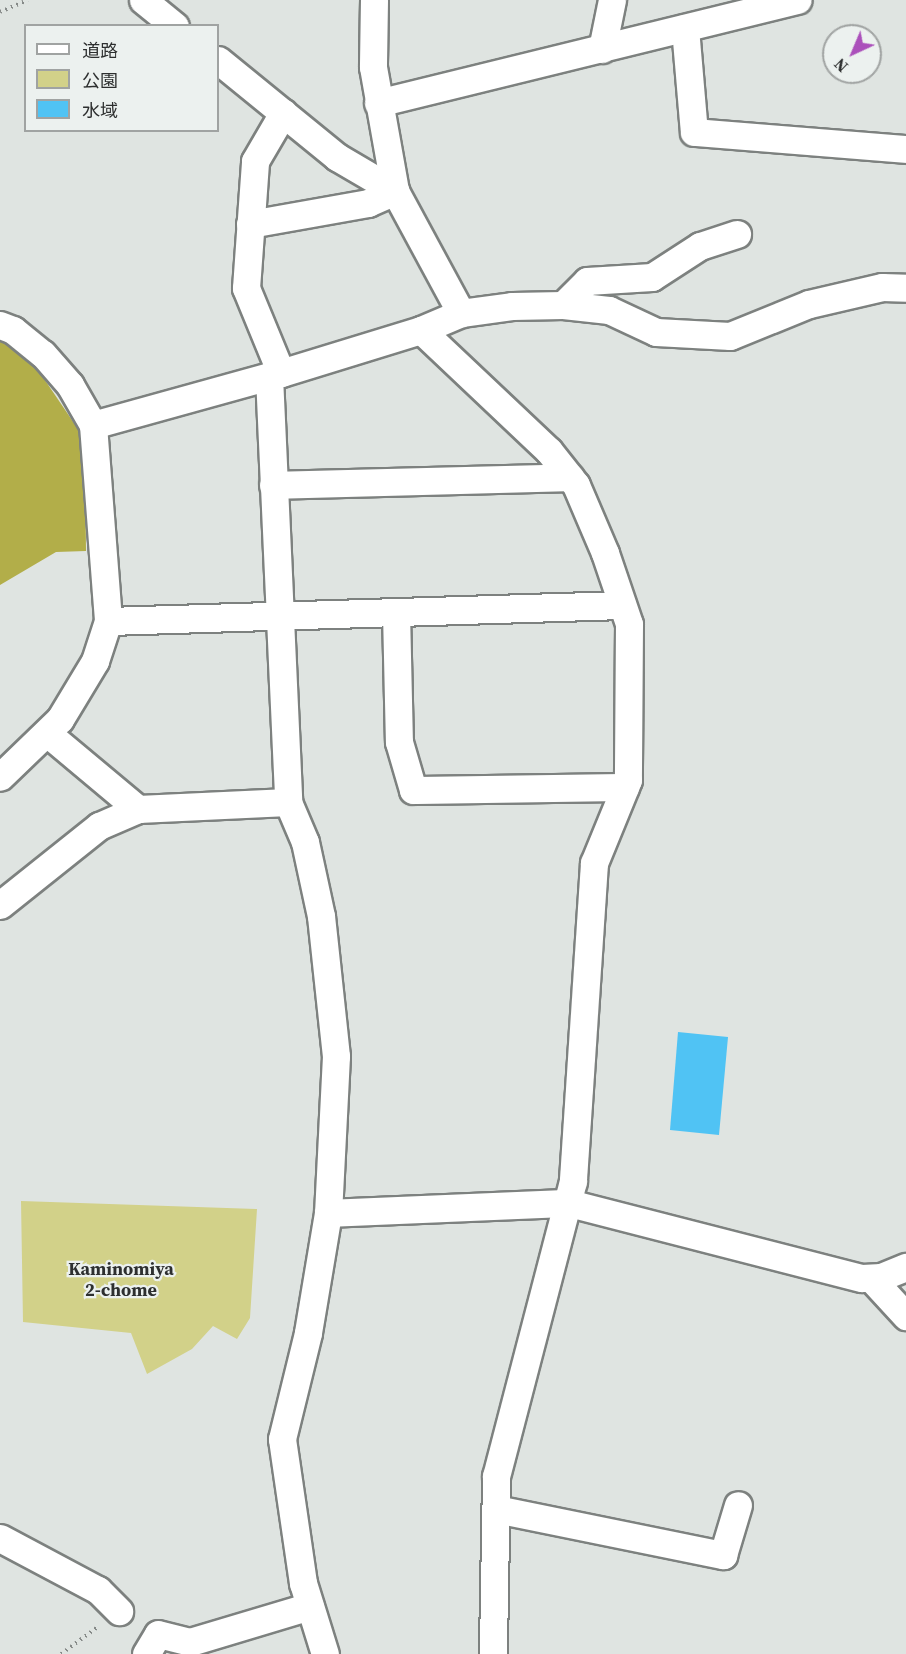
<!DOCTYPE html>
<html>
<head>
<meta charset="utf-8">
<style>
	body { margin:0 }
	#map { position:relative; width:906px; height:1654px; overflow:hidden; background:#dfe4e1; font-family:"Source Serif 4","Noto Sans JP",serif }
	div>[style] { position:absolute }
	[style*='--x'] { left:calc(var(--x)*1px); top:calc(var(--y)*1px); width:calc(var(--w)*1px); rotate:calc(var(--a)*1deg) }
	.green>* { inset:0; background:#d2d189 }
	.forest>* { inset:0; background:#b2ae49 }
	.water>* { inset:0; background:#50c3f4 }
	.path>* { height:4px; margin-top:-2px; transform-origin:0; background:repeating-linear-gradient(90deg,#868a88 0 1.5px,transparent 0 6px) }
	.roads { filter:drop-shadow(2px 0 #7d817f) drop-shadow(-2px 0 #7d817f) drop-shadow(0 2px #7d817f) drop-shadow(0 -2px #7d817f) }
	.minor>* { height:27px; margin:-13.5px; padding:0 13.5px; transform-origin:13.5px; border-radius:13.5px; background:#fff }
	span { translate:-50% -50%; white-space:nowrap; text-align:center; line-height:1.15; -webkit-text-stroke:4.5px #ecf1ef; paint-order:stroke }
	.neighbourhood-label { font-size:18px; color:#2d2f2f; font-weight:700 }
	.legend { position:absolute; left:24px; top:24px; width:195px; height:108px; box-sizing:border-box; background:#ecf1ef; border:2px solid #a0a3a2; margin:0; padding:8px 10px; list-style:none; font-size:18px; color:#2d2f2f }
	.legend li { display:flex; align-items:center; gap:12px; height:30px }
	.legend b { width:30px; border:2px solid #a0a3a2 }
	.north { position:absolute; left:822px; top:24px; width:60px; height:60px; box-sizing:border-box; background:#ecf1ef; border:2px solid #a0a3a2; border-radius:50%; rotate:224deg; font-size:16px; font-weight:700; line-height:24px; text-align:center; color:#2d2f2f }
	.north::after { content:''; display:block; margin:auto; width:21px; height:27px; background:#ab50bb; clip-path:polygon(50% 0,100% 100%,50% 72%,0 100%) }
</style>
</head>
<body>
<div id="map">
	<div class="green">
		<i style="clip-path:polygon(21px 1201px,257px 1209px,250px 1318px,237px 1339px,213px 1326px,192px 1349px,147px 1374px,131px 1333px,23px 1322px)"></i>
	</div>
	<div class="forest">
		<i style="clip-path:polygon(0 339px,30px 358px,78px 429px,85px 450px,86px 551px,56px 552px,0 585px)"></i>
	</div>
	<div class="water">
		<i style="clip-path:polygon(678px 1032px,728px 1037px,719px 1135px,670px 1130px)"></i>
	</div>
	<div class="path">
		<i style="--x:0;--y:12;--w:30;--a:-23"></i>
		<i style="--x:61;--y:1654;--w:47;--a:-36.4"></i>
	</div>
	<div class="roads">
		<div class="minor">
			<i style="--x:143;--y:0;--w:41;--a:39.1"></i>
			<i style="--x:374;--y:0;--w:67;--a:90.9"></i>
			<i style="--x:373;--y:67;--w:126;--a:79.9"></i>
			<i style="--x:395;--y:191;--w:139;--a:61.6"></i>
			<i style="--x:685;--y:28;--w:104;--a:85.1"></i>
			<i style="--x:694;--y:132;--w:213;--a:4.6"></i>
			<i style="--x:602;--y:49;--w:50;--a:-78.5"></i>
			<i style="--x:218;--y:60;--w:154;--a:39.2"></i>
			<i style="--x:337;--y:157;--w:67;--a:30.4"></i>
			<i style="--x:378;--y:103;--w:432;--a:-13.8"></i>
			<i style="--x:250;--y:224;--w:120;--a:-10.1"></i>
			<i style="--x:368;--y:203;--w:30;--a:-24"></i>
			<i style="--x:563;--y:305;--w:34;--a:-45"></i>
			<i style="--x:587;--y:281;--w:65;--a:-3.5"></i>
			<i style="--x:652;--y:277;--w:57;--a:-32.9"></i>
			<i style="--x:700;--y:246;--w:39;--a:-18"></i>
			<i style="--x:0;--y:325;--w:14;--a:21"></i>
			<i style="--x:13;--y:330;--w:38;--a:39"></i>
			<i style="--x:43;--y:354;--w:41;--a:48.9"></i>
			<i style="--x:70;--y:385;--w:46;--a:60.1"></i>
			<i style="--x:93;--y:425;--w:197;--a:85.6"></i>
			<i style="--x:108;--y:621;--w:42;--a:108"></i>
			<i style="--x:95;--y:661;--w:68;--a:121.1"></i>
			<i style="--x:60;--y:719;--w:83;--a:136"></i>
			<i style="--x:421;--y:330;--w:176;--a:43.4"></i>
			<i style="--x:549;--y:451;--w:43;--a:51.5"></i>
			<i style="--x:576;--y:485;--w:74;--a:66.9"></i>
			<i style="--x:605;--y:553;--w:75;--a:71.3"></i>
			<i style="--x:629;--y:624;--w:156;--a:90.4"></i>
			<i style="--x:628;--y:780;--w:90;--a:112.3"></i>
			<i style="--x:594;--y:863;--w:319;--a:93.8"></i>
			<i style="--x:573;--y:1181;--w:305;--a:104.6"></i>
			<i style="--x:496;--y:1476;--w:178;--a:91"></i>
			<i style="--x:281;--y:373;--w:92;--a:-112.4"></i>
			<i style="--x:246;--y:288;--w:127;--a:-85.9"></i>
			<i style="--x:255;--y:161;--w:56;--a:-59.7"></i>
			<i style="--x:269;--y:376;--w:426;--a:87.4"></i>
			<i style="--x:288;--y:802;--w:43;--a:67"></i>
			<i style="--x:305;--y:842;--w:76;--a:77.8"></i>
			<i style="--x:321;--y:916;--w:141;--a:83.9"></i>
			<i style="--x:336;--y:1056;--w:157;--a:92.9"></i>
			<i style="--x:328;--y:1213;--w:122;--a:99.5"></i>
			<i style="--x:308;--y:1333;--w:109;--a:103.8"></i>
			<i style="--x:282;--y:1439;--w:146;--a:81.7"></i>
			<i style="--x:303;--y:1583;--w:74;--a:72.8"></i>
			<i style="--x:93;--y:425;--w:195;--a:-15.5"></i>
			<i style="--x:281;--y:373;--w:146;--a:-17.1"></i>
			<i style="--x:421;--y:330;--w:43;--a:-23"></i>
			<i style="--x:461;--y:313;--w:51;--a:-7.8"></i>
			<i style="--x:512;--y:306;--w:51;--a:-1.1"></i>
			<i style="--x:563;--y:305;--w:46;--a:6.2"></i>
			<i style="--x:609;--y:310;--w:52;--a:25.1"></i>
			<i style="--x:656;--y:332;--w:74;--a:3.1"></i>
			<i style="--x:730;--y:336;--w:85;--a:-22.1"></i>
			<i style="--x:809;--y:304;--w:75;--a:-13.1"></i>
			<i style="--x:882;--y:287;--w:24;--a:2"></i>
			<i style="--x:273;--y:485;--w:297;--a:-1.5"></i>
			<i style="--x:396;--y:612;--w:130;--a:88.7"></i>
			<i style="--x:399;--y:742;--w:50;--a:73.7"></i>
			<i style="--x:413;--y:790;--w:212;--a:-0.8"></i>
			<i style="--x:108;--y:621;--w:514;--a:-1.78"></i>
			<i style="--x:47;--y:733;--w:119;--a:39.9"></i>
			<i style="--x:138;--y:809;--w:150;--a:-2.7"></i>
			<i style="--x:0;--y:905;--w:127;--a:-38.6"></i>
			<i style="--x:99;--y:826;--w:43;--a:-23.6"></i>
			<i style="--x:328;--y:1213;--w:241;--a:-2.4"></i>
			<i style="--x:569;--y:1203;--w:302;--a:14.4"></i>
			<i style="--x:862;--y:1278;--w:19;--a:-3"></i>
			<i style="--x:881;--y:1277;--w:27;--a:-22"></i>
			<i style="--x:871;--y:1278;--w:52;--a:47.4"></i>
			<i style="--x:496;--y:1509;--w:232;--a:11.5"></i>
			<i style="--x:723;--y:1555;--w:52;--a:-73.3"></i>
			<i style="--x:0;--y:1538;--w:111;--a:28"></i>
			<i style="--x:98;--y:1590;--w:30;--a:45"></i>
			<i style="--x:146;--y:1654;--w:23;--a:-59"></i>
			<i style="--x:158;--y:1634;--w:33;--a:14"></i>
			<i style="--x:190;--y:1642;--w:125;--a:-16.7"></i>
		</div>
	</div>
	<div class="neighbourhood-label">
		<span style="left:121px;top:1280px">Kaminomiya<br>2-chome</span>
	</div>
	<ul class="legend">
	<li><b style="height:8px;background:#fff"></b>道路</li>
	<li><b style="height:16px;background:#d2d189"></b>公園</li>
	<li><b style="height:16px;background:#50c3f4"></b>水域</li>
	</ul>
	<div class="north">N</div>
</div>
</body>
</html>
